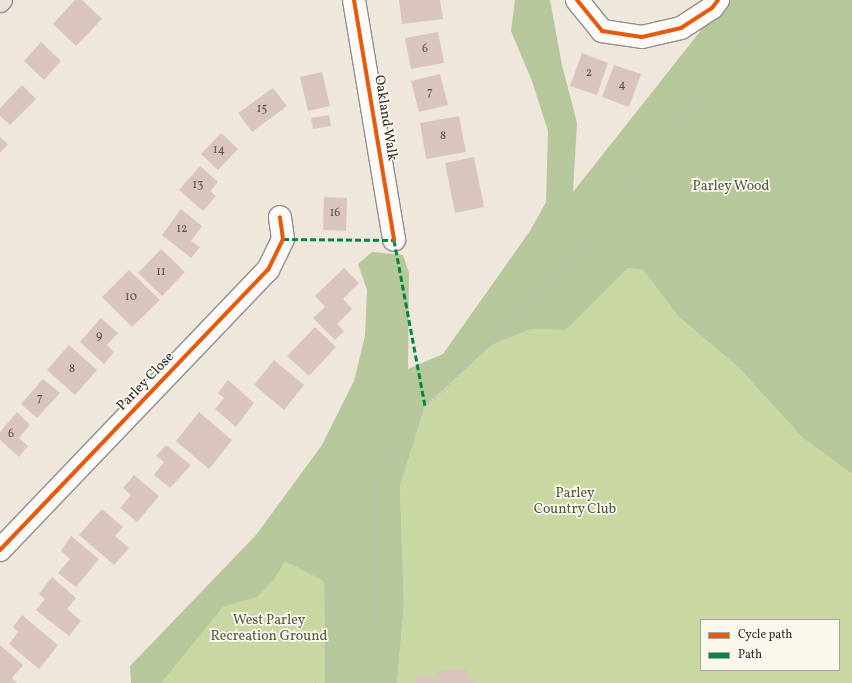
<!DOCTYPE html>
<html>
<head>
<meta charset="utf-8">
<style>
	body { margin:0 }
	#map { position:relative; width:852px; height:683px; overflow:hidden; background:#efe7dc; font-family:Vollkorn,serif }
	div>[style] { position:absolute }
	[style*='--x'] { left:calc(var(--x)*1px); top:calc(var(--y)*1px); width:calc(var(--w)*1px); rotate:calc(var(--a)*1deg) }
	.green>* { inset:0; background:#c9d8a3 }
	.forest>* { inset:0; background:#b6c89b }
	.building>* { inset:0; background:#dac5be }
	.path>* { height:2.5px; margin-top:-1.25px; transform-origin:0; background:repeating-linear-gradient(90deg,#bfbcbb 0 1px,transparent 0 4px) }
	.roads { filter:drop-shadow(1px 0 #938f8a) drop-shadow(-1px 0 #938f8a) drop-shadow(0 1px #938f8a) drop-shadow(0 -1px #938f8a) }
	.minor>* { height:22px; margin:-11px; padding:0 11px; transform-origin:11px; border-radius:11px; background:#fdfbfa }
	.major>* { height:22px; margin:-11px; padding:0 11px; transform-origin:11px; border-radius:11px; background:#ede5dd }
	.quiet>* { height:3px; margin-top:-1.5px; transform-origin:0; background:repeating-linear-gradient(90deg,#00873e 0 6px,transparent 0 9px) }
	.cycleway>* { height:4px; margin:-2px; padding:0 2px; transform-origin:2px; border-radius:2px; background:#e8590c }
	span { translate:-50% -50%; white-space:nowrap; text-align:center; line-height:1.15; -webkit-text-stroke:3.5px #fbf7ec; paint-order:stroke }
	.number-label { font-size:12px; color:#575250 }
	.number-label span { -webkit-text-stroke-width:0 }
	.street-label { font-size:14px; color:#2b2b2b }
	.park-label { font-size:14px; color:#515b41 }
	.legend { position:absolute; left:700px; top:619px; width:140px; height:52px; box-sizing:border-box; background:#fbf7ec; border:1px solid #a8a59f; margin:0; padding:5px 7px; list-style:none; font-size:12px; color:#2b2b2b }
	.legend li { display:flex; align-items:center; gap:8px; height:20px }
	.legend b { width:20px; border:1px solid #a8a59f }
</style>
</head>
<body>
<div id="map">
	<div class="green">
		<i style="clip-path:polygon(evenodd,628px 268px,643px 270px,679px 317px,738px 367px,803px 438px,852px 474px,852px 683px,397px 683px,404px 605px,400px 486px,425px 406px,492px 345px,531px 329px,566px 330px,628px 268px,701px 620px,839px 620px,839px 670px,701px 670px,701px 620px)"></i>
		<i style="clip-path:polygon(276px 537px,324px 581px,325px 683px,148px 683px)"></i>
	</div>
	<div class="forest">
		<i style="clip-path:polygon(515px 0,550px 0,562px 65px,577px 123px,573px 192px,725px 0,852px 0,852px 474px,803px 438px,738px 367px,679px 317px,643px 270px,628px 268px,566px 330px,531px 329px,492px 345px,425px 406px,400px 486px,404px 605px,397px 683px,325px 683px,324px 581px,285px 561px,273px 581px,257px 597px,223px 607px,161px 683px,131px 683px,130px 666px,256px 535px,322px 445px,354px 381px,365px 336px,367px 290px,358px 264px,372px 252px,403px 255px,409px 273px,408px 369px,443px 354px,530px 231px,546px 202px,548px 131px,532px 81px,511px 31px)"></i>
	</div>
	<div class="building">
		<i style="clip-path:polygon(75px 0,82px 0,102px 19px,76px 46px,53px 24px)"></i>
		<i style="clip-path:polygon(399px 0,440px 0,443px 19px,402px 24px)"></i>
		<i style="clip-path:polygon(438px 32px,444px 63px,411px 69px,405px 38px)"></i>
		<i style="clip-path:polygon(41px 42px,61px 61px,44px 80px,24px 61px)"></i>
		<i style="clip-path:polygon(582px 53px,608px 63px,597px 95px,570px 86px)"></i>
		<i style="clip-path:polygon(614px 65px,641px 74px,629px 107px,602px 97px)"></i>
		<i style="clip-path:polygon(322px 72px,330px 106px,308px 111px,300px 77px)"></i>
		<i style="clip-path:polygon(440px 74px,448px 105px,419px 112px,411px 81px)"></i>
		<i style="clip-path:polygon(22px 85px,36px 99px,10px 125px,0 116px,0 108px)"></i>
		<i style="clip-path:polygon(273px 88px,287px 106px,252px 132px,238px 113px)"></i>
		<i style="clip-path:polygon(329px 115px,331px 126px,313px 129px,311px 118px)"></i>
		<i style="clip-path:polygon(459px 116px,466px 152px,426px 159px,420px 123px)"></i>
		<i style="clip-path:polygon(221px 133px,238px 149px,218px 170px,201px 154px)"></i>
		<i style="clip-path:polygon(0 137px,8px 144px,0 153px)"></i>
		<i style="clip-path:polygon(474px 157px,484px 207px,455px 213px,445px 163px)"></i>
		<i style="clip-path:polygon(200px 166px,218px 182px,210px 191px,216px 196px,203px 211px,179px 190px)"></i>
		<i style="clip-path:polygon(324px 197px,347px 198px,346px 231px,323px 230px)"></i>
		<i style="clip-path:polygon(181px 209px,202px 226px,191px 241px,200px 247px,191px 258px,162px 235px)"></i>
		<i style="clip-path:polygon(161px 249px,185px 272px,162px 296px,138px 273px)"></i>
		<i style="clip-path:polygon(344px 268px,359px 283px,343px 299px,352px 309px,337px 324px,344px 331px,335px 340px,313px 318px,325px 307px,315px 296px)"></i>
		<i style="clip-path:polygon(129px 270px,160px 300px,132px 327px,102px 297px)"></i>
		<i style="clip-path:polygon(101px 318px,118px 333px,107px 345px,114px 352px,104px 364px,80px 342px)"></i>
		<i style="clip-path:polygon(315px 327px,336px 347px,309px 376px,287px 356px)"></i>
		<i style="clip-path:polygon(69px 345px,97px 370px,75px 395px,47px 370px)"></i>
		<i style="clip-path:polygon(274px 360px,304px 385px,284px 410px,254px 385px)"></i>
		<i style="clip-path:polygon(43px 379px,60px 393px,37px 418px,21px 404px)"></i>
		<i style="clip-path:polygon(228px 380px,254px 403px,236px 427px,215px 409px,224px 398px,218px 393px)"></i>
		<i style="clip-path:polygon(17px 412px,30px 425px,19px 438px,28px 446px,19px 457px,0 440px,0 432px)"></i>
		<i style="clip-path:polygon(199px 412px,232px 440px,209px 469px,176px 441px)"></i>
		<i style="clip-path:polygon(166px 445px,191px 465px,170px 488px,154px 475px,164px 462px,156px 456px)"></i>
		<i style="clip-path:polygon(134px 475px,159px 496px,137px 522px,120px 508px,131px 495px,123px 488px)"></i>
		<i style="clip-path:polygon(102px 509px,123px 527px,115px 536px,129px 548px,114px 565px,79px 535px)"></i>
		<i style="clip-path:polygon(71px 536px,99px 559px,76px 587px,58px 573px,70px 559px,61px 551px)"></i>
		<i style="clip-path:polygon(52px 577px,76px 598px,67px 609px,81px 621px,69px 636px,36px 610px,45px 599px,39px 594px)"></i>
		<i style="clip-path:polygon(22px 615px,58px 645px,39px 669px,9px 644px,18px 632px,13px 627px)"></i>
		<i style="clip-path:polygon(0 645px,23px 665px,12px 678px,17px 683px,0 683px)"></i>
		<i style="clip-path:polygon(468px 669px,468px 680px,476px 680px,476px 683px,416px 683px,416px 676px,438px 675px,437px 670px)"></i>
	</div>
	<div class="path">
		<i style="--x:315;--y:683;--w:2;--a:0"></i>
		<i style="--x:373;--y:683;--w:199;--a:-88.8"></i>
		<i style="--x:377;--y:484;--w:92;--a:-58.4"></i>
		<i style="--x:425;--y:406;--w:205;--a:-44.6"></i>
		<i style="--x:571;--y:262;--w:332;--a:-52.1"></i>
	</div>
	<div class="roads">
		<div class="minor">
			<i style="--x:354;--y:0;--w:243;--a:80.5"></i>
			<i style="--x:577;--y:0;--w:40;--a:51"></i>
			<i style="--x:602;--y:31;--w:40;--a:8.5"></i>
			<i style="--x:642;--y:37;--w:40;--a:-13"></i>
			<i style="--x:681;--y:28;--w:37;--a:-33"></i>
			<i style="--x:712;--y:8;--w:10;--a:-53"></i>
			<i style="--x:0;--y:550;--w:388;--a:-46.3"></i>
			<i style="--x:268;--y:270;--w:34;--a:-64"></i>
			<i style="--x:283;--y:239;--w:22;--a:-98"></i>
		</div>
		<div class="major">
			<i style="--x:0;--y:1;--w:1;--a:-45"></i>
		</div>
	</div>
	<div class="quiet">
		<i style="--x:283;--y:239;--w:111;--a:0.5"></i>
		<i style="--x:394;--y:240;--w:169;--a:79.4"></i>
	</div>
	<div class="cycleway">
		<i style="--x:354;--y:0;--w:243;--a:80.5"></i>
		<i style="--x:577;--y:0;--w:40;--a:51"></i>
		<i style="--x:602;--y:31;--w:40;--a:8.5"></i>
		<i style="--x:642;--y:37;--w:40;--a:-13"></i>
		<i style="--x:681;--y:28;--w:37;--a:-33"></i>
		<i style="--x:712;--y:8;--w:10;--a:-53"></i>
		<i style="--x:0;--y:550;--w:388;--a:-46.3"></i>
		<i style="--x:268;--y:270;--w:34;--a:-64"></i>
		<i style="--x:283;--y:239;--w:22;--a:-98"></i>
	</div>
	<div class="number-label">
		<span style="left:425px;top:50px">6</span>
		<span style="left:589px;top:74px">2</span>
		<span style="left:622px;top:86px">4</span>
		<span style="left:430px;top:93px">7</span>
		<span style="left:262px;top:110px">15</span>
		<span style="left:443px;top:137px">8</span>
		<span style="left:219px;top:151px">14</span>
		<span style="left:198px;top:186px">13</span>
		<span style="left:335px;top:214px">16</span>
		<span style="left:182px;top:230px">12</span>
		<span style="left:161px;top:273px">11</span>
		<span style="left:131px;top:298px">10</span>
		<span style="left:99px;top:337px">9</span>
		<span style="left:72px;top:370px">8</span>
		<span style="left:40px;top:399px">7</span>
		<span style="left:11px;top:435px">6</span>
	</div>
	<div class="street-label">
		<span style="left:385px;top:118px;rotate:81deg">Oakland Walk</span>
		<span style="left:146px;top:382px;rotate:-46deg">Parley Close</span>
	</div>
	<div class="park-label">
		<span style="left:731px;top:187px">Parley Wood</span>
		<span style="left:575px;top:502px">Parley<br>Country Club</span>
		<span style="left:269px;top:629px">West Parley<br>Recreation Ground</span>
	</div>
	<ul class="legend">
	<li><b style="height:5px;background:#e8590c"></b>Cycle path</li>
	<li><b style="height:5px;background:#00873e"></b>Path</li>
	</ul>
</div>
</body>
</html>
